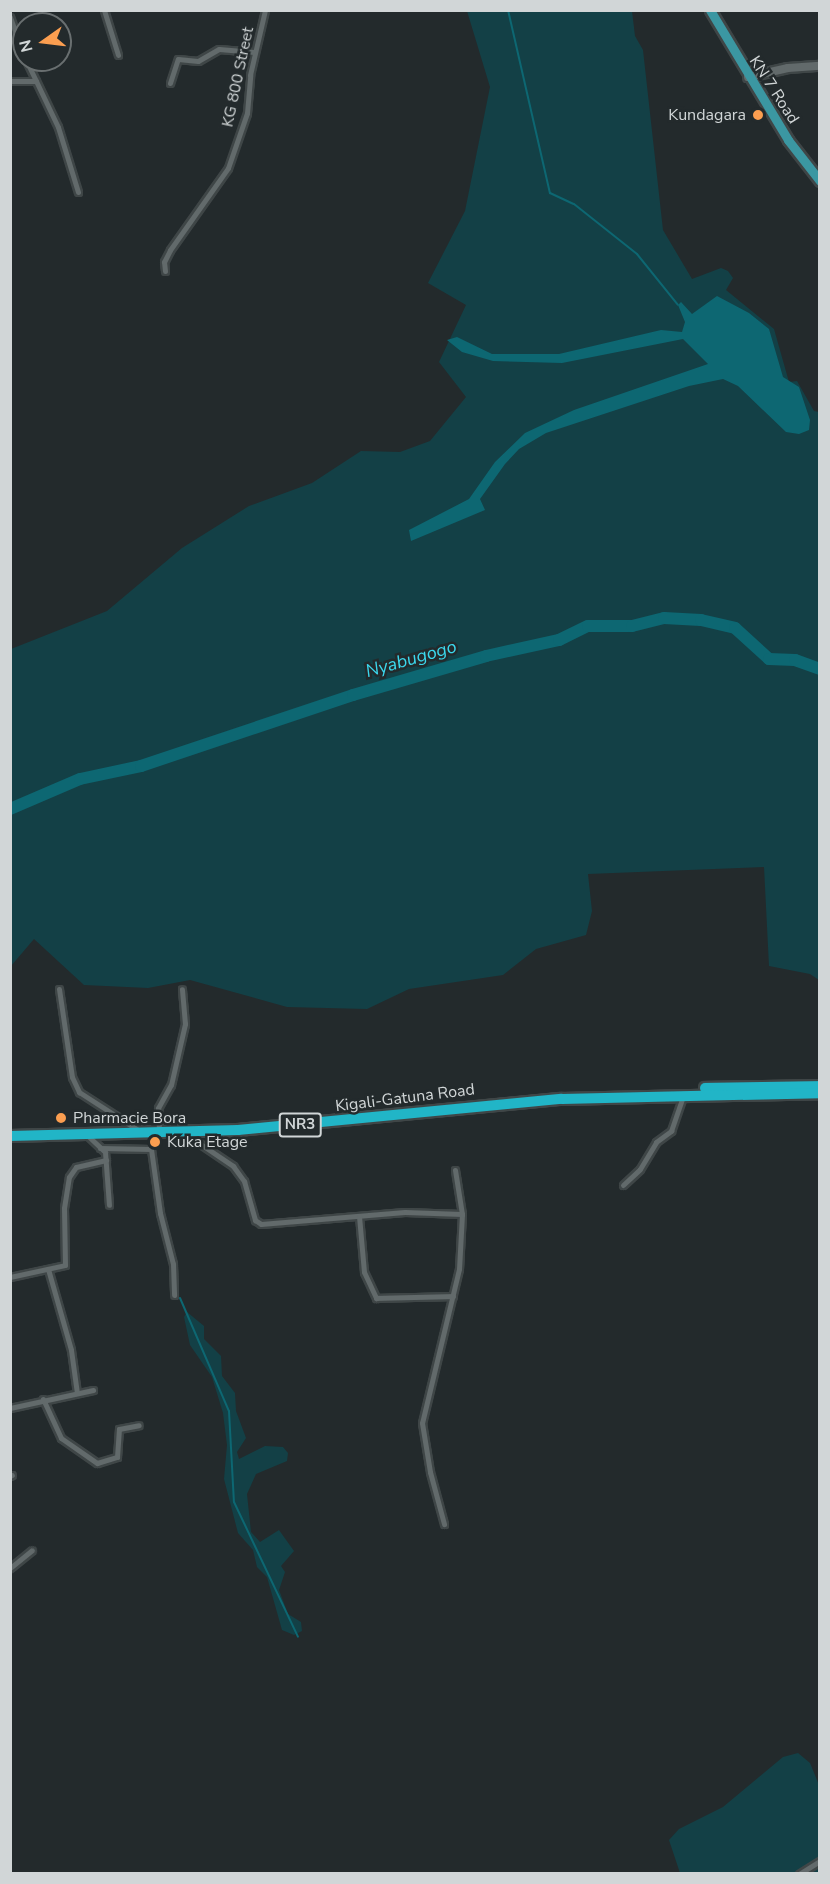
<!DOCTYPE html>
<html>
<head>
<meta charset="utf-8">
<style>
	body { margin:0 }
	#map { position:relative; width:830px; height:1884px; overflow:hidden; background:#232a2c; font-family:"Nunito Sans",sans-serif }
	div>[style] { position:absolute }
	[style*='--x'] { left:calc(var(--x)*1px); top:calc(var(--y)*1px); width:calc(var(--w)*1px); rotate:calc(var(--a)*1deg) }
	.green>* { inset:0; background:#134046 }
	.water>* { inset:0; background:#0d6772 }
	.stream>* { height:2px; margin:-1px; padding:0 1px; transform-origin:1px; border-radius:1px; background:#0d6772 }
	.river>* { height:12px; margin:-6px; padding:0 6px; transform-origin:6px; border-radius:6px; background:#0d6772 }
	.roads { filter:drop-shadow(2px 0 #3f4647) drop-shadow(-2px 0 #3f4647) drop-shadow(0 2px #3f4647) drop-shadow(0 -2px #3f4647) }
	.street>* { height:5px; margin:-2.5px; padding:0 2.5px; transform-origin:2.5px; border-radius:2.5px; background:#626a6b }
	.secondary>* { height:8px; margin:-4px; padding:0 4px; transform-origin:4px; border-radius:4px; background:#626a6b }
	.primary>* { height:9px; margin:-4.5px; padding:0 4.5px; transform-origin:4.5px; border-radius:4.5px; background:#3b97a2 }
	.highway>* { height:10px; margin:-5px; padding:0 5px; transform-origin:5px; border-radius:5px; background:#21b5c7 }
	.dots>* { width:16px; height:16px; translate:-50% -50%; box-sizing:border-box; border:3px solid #232a2c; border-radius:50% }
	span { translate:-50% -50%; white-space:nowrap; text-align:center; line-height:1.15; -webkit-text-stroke:5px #232a2c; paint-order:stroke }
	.shield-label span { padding:2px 4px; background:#232a2c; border:2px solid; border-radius:4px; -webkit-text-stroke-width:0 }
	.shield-label { font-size:15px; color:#d1d6d7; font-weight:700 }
	.street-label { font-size:16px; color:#d1d6d7 }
	.poi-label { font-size:16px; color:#d1d6d7 }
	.right { translate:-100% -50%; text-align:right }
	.left { translate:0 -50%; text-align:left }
	.water-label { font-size:18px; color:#3bd8ed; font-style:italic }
	.frame { position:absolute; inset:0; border:12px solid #d1d6d7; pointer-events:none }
	.north { position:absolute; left:12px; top:12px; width:60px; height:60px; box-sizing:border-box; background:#232a2c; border:2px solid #696f70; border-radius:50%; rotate:256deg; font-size:16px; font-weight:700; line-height:24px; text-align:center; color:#d1d6d7 }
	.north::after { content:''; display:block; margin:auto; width:21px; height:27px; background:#fb9e50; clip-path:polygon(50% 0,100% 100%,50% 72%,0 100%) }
</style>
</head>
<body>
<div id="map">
	<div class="green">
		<i style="clip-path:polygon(467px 11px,632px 11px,635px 36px,643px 50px,663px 230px,692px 279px,721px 268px,728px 271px,733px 278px,726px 290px,774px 329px,789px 382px,797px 381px,814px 411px,819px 412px,819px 980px,810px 974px,769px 966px,764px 867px,588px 874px,592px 911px,586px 935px,536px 949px,503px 975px,409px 989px,367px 1009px,287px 1007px,190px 980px,148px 988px,84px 985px,34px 939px,11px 966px,11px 649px,107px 611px,182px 548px,249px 506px,312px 483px,361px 451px,400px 452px,430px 441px,466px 397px,439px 362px,466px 305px,428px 283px,465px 211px,490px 87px)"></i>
		<i style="clip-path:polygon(187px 1312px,204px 1326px,204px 1339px,221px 1356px,222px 1376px,235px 1393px,236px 1411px,246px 1438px,237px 1452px,239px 1459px,265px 1446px,283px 1447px,288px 1453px,287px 1461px,256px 1474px,247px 1494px,251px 1532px,260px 1542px,279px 1530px,294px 1551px,281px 1566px,285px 1572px,279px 1590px,288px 1614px,301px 1622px,302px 1631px,294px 1635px,282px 1630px,267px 1577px,257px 1567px,253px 1550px,238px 1533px,224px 1479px,227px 1445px,223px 1413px,212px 1377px,190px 1345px,184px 1317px)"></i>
		<i style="clip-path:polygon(798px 1753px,810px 1763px,819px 1785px,819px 1873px,680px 1873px,669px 1840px,679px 1829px,723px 1807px,783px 1757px)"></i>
	</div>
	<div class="water">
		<i style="clip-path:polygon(717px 296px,749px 313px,769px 329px,783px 377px,799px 387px,810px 420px,809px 430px,799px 434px,786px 432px,738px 386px,723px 379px,689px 386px,546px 433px,519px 449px,505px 464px,480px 499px,485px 510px,411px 541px,409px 530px,469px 499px,495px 462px,525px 433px,574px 410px,708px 364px,683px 339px,562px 363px,493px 361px,462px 352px,447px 340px,457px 337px,492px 354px,559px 354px,661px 330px,682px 332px,685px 322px,678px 305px,681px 302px,692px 314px)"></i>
	</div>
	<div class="stream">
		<i style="--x:508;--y:10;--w:188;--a:77.1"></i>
		<i style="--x:550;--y:193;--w:26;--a:25"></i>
		<i style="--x:574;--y:204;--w:80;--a:38.4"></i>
		<i style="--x:637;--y:254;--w:65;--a:51.2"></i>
		<i style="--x:180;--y:1298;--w:123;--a:66.6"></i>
		<i style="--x:229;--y:1411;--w:91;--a:86.9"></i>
		<i style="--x:234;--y:1502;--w:149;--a:64.6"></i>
	</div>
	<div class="river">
		<i style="--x:10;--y:809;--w:76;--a:-23.2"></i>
		<i style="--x:80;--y:779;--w:62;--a:-12"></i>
		<i style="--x:141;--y:766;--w:224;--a:-18.5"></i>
		<i style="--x:353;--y:695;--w:139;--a:-16.3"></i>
		<i style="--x:486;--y:656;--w:75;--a:-12.4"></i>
		<i style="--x:559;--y:640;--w:32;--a:-26"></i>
		<i style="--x:588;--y:626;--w:44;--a:0"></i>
		<i style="--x:632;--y:626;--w:33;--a:-14"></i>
		<i style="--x:664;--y:618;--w:37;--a:3"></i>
		<i style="--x:701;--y:620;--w:35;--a:13"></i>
		<i style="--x:735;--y:628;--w:46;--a:42.4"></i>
		<i style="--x:769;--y:659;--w:26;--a:2"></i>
		<i style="--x:795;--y:660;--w:27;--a:20"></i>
	</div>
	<div class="roads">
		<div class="street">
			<i style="--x:104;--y:10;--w:47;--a:72.7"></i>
			<i style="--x:10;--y:17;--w:41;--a:70.3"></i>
			<i style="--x:26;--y:60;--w:74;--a:64.5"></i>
			<i style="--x:58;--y:127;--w:68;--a:72.9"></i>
			<i style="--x:10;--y:81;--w:26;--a:0"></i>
			<i style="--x:170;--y:83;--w:25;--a:-72"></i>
			<i style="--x:178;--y:59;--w:20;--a:6"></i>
			<i style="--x:198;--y:61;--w:24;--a:-30"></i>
			<i style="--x:219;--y:49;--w:35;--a:5"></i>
			<i style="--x:165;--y:271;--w:9;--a:-96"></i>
			<i style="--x:164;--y:262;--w:13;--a:-63"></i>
			<i style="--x:170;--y:250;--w:100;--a:-54.7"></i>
			<i style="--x:228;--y:168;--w:58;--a:-70.9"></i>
			<i style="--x:247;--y:113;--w:38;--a:-85"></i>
			<i style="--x:250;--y:75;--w:67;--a:-77"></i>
			<i style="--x:59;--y:989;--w:89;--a:81.6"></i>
			<i style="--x:72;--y:1077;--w:17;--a:65"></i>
			<i style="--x:79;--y:1092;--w:70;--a:32.8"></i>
			<i style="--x:159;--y:1132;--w:24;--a:-92"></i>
			<i style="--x:158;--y:1108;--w:26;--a:-61"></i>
			<i style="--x:171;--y:1085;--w:63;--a:-77.1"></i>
			<i style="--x:185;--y:1024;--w:35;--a:-95"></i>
			<i style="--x:87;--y:1135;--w:25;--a:43"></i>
			<i style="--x:105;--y:1152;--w:53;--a:85.7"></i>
			<i style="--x:174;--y:1136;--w:23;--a:13"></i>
			<i style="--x:196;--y:1141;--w:45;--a:34"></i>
			<i style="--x:233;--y:1166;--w:19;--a:54"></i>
			<i style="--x:244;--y:1181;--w:41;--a:74.2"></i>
			<i style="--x:255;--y:1220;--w:7;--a:34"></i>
			<i style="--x:261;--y:1224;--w:144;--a:-4.8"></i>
			<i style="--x:405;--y:1212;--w:57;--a:2"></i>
			<i style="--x:462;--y:1214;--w:55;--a:93.1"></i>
			<i style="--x:459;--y:1269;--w:158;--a:103.5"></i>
			<i style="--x:422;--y:1423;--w:50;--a:80.7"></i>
			<i style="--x:430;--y:1472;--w:54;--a:74.9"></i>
			<i style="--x:100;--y:1148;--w:51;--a:1.1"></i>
			<i style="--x:151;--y:1149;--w:65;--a:82"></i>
			<i style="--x:160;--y:1213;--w:53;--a:75.7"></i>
			<i style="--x:173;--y:1264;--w:31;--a:88"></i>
			<i style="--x:455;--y:1170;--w:45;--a:81"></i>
			<i style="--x:623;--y:1185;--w:23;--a:-43"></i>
			<i style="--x:640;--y:1169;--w:31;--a:-59"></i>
			<i style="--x:656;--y:1142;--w:19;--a:-36"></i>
			<i style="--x:671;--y:1131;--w:36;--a:-71"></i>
			<i style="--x:359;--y:1216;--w:56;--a:84.9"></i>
			<i style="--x:364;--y:1272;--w:29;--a:65"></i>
			<i style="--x:376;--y:1298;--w:77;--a:-1.5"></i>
			<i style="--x:48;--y:1269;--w:84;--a:74.1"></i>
			<i style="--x:71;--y:1350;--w:43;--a:82.1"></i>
			<i style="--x:10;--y:1277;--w:56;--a:-12.3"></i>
			<i style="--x:65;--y:1265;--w:57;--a:-91"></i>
			<i style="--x:64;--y:1208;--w:31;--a:-81"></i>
			<i style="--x:69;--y:1177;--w:12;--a:-55"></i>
			<i style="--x:76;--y:1167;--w:31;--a:-13"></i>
			<i style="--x:43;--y:1399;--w:43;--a:65.2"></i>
			<i style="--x:61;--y:1438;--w:44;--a:34.8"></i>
			<i style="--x:97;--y:1463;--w:21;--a:-17"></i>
			<i style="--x:117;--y:1457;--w:28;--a:-86"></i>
			<i style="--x:119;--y:1429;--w:20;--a:-11"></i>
			<i style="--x:10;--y:1408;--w:85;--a:-12.2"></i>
			<i style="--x:10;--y:1476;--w:2;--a:-27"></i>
			<i style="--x:10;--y:1568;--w:28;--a:-39"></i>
			<i style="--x:799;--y:1874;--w:25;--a:-32"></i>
		</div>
		<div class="secondary">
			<i style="--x:748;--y:77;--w:41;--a:-12.7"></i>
			<i style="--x:788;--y:68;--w:32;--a:-4"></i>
		</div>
		<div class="primary">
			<i style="--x:710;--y:10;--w:152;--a:59"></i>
			<i style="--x:788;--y:140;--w:52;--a:52"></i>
		</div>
		<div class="highway">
			<i style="--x:705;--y:1088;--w:115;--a:-1"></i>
			<i style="--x:10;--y:1136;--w:228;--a:-1.5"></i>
			<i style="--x:238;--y:1130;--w:325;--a:-5.5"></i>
			<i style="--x:562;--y:1099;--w:258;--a:-1.3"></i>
		</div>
	</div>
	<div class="dots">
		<i style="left:758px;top:115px;background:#fb9e50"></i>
		<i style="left:61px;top:1118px;background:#fb9e50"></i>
		<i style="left:155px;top:1142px;background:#fb9e50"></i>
	</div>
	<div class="shield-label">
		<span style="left:300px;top:1125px">NR3</span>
	</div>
	<div class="street-label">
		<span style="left:238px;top:77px;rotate:-78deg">KG 800 Street</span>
		<span style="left:774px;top:90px;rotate:57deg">KN 7 Road</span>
		<span style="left:405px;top:1098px;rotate:-7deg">Kigali-Gatuna Road</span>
	</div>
	<div class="poi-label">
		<span class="right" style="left:746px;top:115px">Kundagara</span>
		<span class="left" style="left:73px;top:1118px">Pharmacie Bora</span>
		<span class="left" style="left:167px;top:1142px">Kuka Etage</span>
	</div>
	<div class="water-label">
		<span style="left:411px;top:659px;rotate:-16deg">Nyabugogo</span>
	</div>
	<div class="frame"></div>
	<div class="north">N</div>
</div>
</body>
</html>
